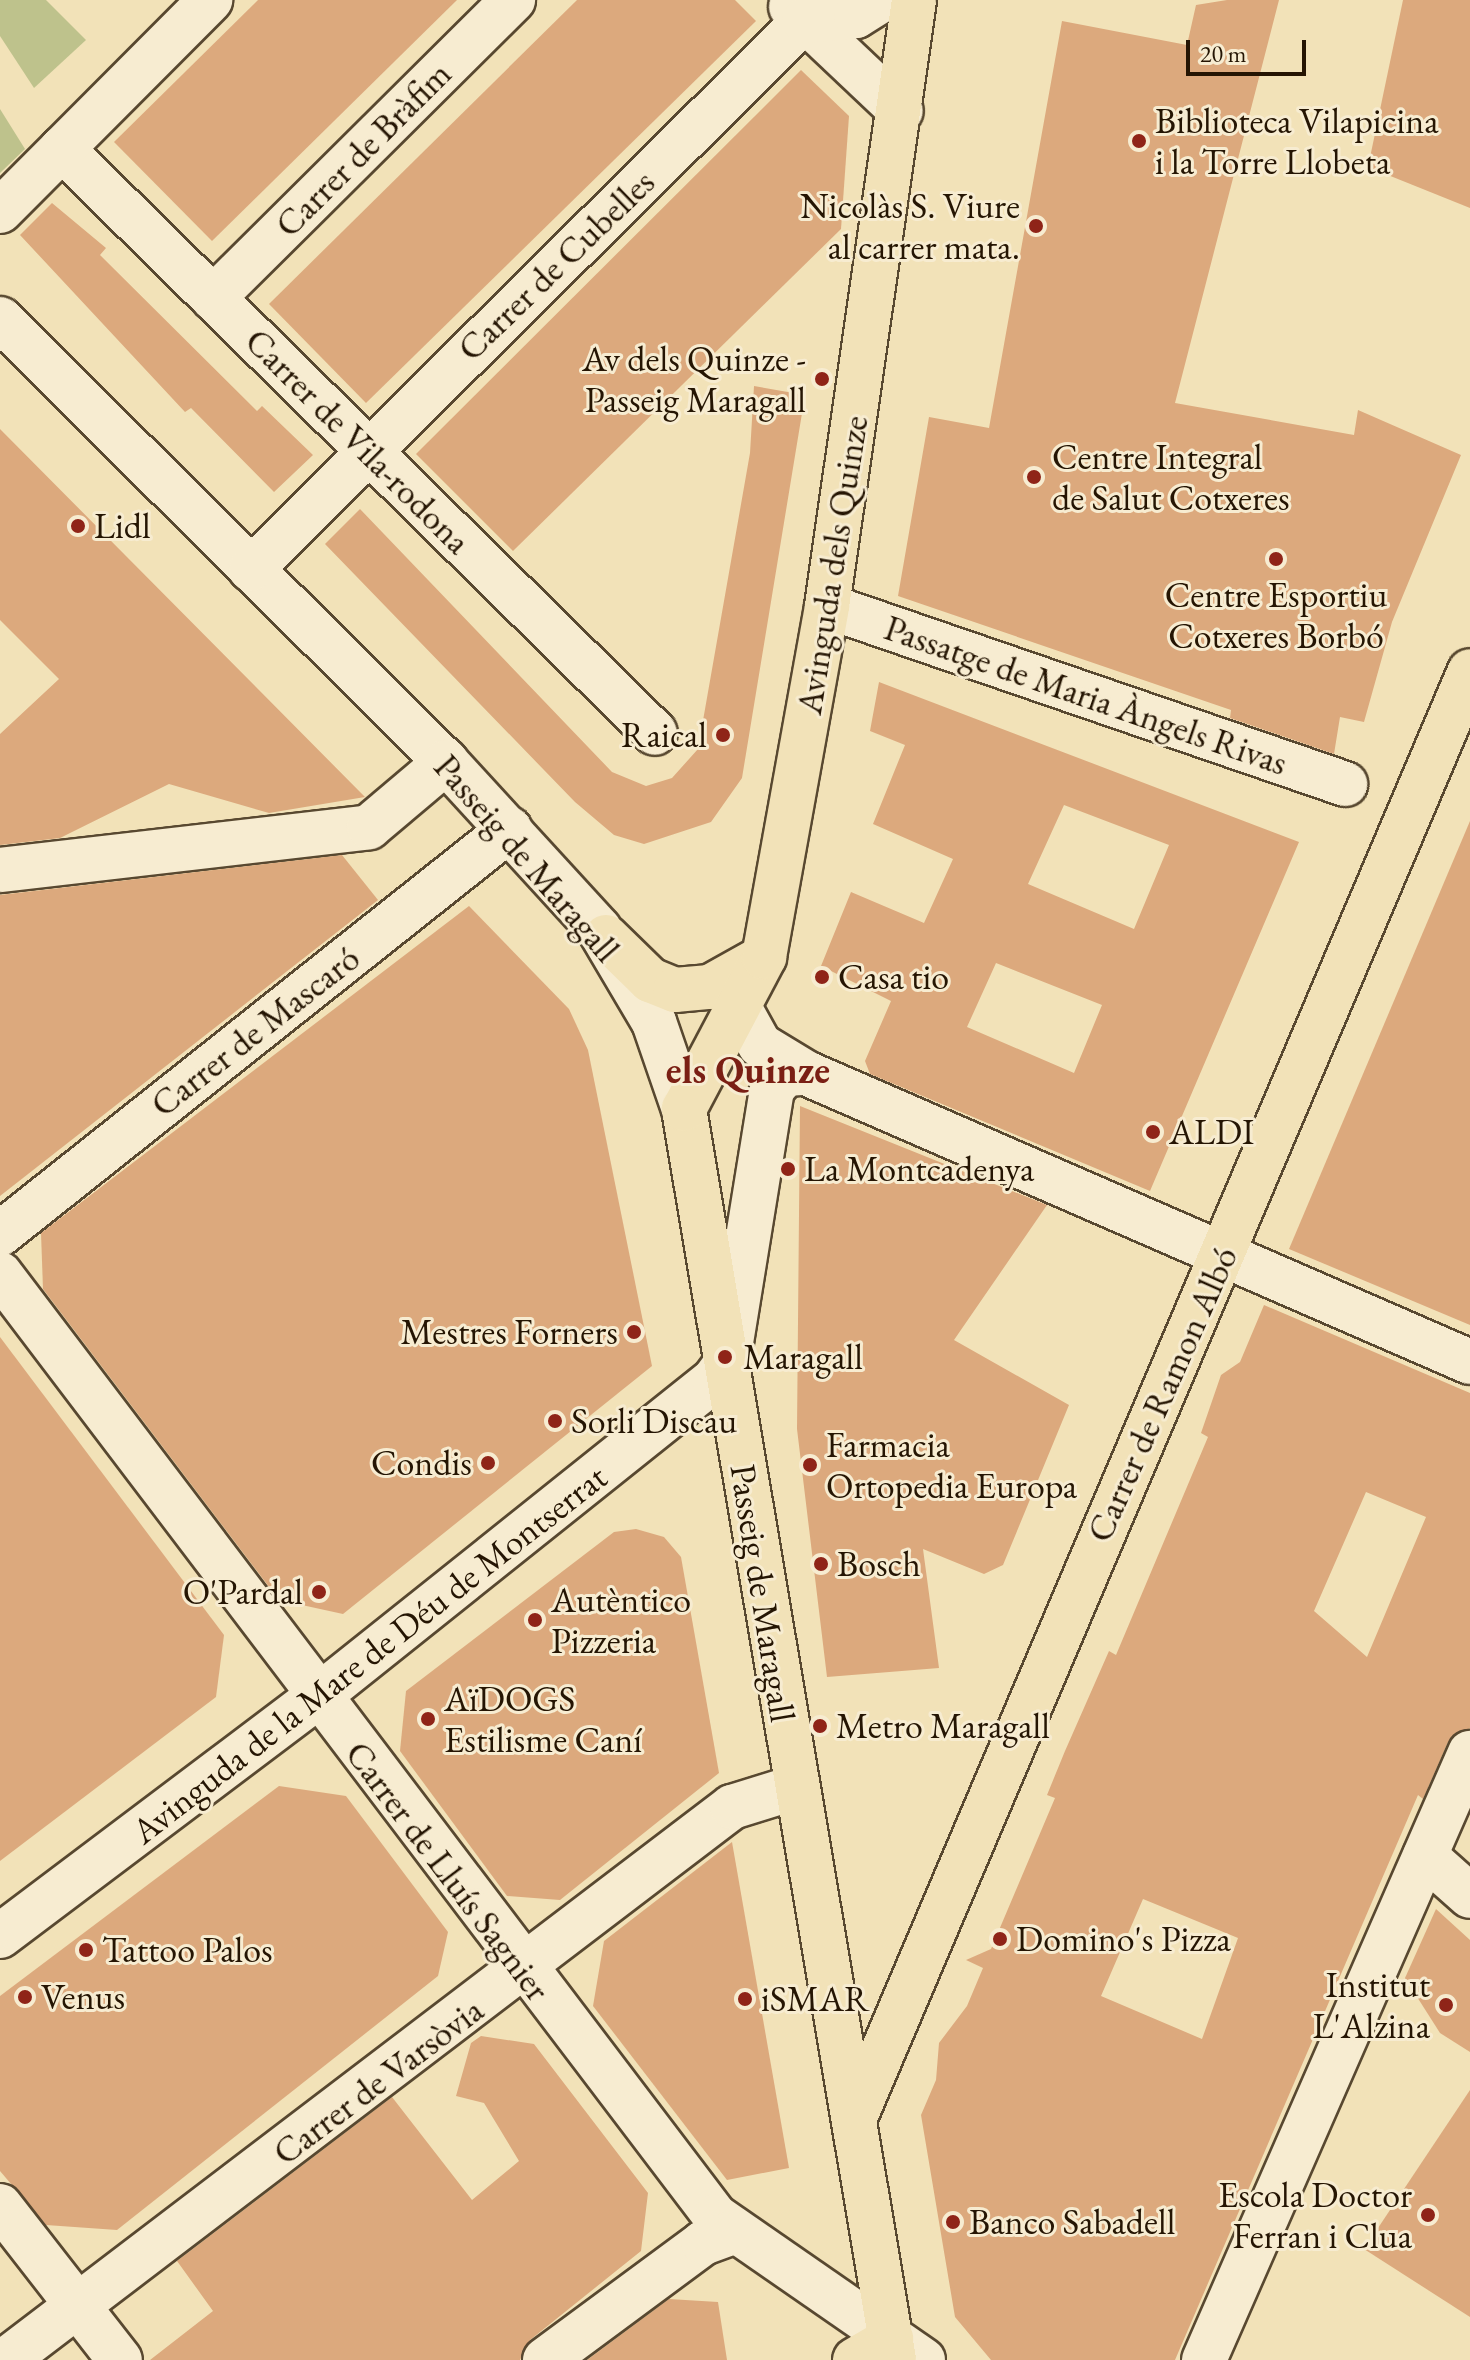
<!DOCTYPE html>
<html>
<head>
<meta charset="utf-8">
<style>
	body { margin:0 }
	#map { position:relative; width:1470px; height:2360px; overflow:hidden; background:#f2e2b8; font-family:"EB Garamond",serif }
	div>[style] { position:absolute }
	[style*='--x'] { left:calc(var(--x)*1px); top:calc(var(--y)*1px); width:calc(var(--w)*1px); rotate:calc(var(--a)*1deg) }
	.green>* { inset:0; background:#bec28c }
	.building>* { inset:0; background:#dca97d }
	.roads { filter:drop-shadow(2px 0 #584830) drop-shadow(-2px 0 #584830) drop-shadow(0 2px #584830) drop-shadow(0 -2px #584830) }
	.minor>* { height:44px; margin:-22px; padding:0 22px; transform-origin:22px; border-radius:22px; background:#f7ecd1 }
	.major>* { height:44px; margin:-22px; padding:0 22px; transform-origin:22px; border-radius:22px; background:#f2e2b8 }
	.dots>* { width:22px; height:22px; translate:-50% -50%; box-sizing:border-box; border:4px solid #f7ecd1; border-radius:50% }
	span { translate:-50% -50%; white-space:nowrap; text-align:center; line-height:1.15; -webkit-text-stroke:6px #f7ecd1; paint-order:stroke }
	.poi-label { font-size:36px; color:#251503 }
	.left { translate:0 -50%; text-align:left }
	.right { translate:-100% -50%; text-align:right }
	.street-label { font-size:36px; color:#251503 }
	.neighbourhood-label { font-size:38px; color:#7a1f14; font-weight:700 }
	.scale { position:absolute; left:1186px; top:40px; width:120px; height:36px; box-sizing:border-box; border:4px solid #251503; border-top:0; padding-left:10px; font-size:24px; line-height:28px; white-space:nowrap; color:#251503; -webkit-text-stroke:6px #f7ecd1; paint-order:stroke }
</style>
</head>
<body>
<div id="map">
	<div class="green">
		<i style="clip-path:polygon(0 0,46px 0,86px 40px,34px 88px,0 36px)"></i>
		<i style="clip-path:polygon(0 109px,25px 149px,0 173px)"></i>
	</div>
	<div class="building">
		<i style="clip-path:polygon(258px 0,457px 0,212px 241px,114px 142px)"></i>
		<i style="clip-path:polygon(577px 0,735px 0,756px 21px,366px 403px,269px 304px)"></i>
		<i style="clip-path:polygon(1227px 0,1279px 0,1175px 403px,1354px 435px,1358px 410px,1461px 455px,1392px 622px,1364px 722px,1340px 717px,1334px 754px,1230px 718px,1231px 710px,898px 596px,929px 417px,989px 428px,1062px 21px,1187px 45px,1196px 5px)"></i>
		<i style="clip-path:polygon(1403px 0,1470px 0,1470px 208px,1368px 167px)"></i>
		<i style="clip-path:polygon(801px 70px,849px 116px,841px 229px,513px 551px,416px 454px)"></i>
		<i style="clip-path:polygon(52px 203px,106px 248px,100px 255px,257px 411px,262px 406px,313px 455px,274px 492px,191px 408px,185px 412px,20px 235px)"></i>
		<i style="clip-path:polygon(754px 386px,805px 395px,742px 778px,711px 822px,644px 844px,614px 835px,575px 802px,325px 544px,360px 509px,612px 772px,646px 786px,672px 778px,698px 749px,750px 453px)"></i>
		<i style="clip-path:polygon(0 429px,365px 797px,269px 813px,169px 784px,60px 838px,0 845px,0 734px,59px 679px,0 620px)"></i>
		<i style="clip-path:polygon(evenodd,879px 682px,1299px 842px,1150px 1191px,870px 1074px,865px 1061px,891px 1001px,821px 966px,851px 892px,924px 923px,953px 859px,873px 824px,905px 745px,870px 731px,879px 682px,1064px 805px,1169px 845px,1134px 929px,1028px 884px,1064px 805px,879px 682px,996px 963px,1102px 1005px,1074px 1073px,967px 1027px,996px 963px)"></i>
		<i style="clip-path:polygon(1470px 821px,1470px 1325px,1289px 1249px)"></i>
		<i style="clip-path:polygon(342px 855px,378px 900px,0 1196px,0 895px)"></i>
		<i style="clip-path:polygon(469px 906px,569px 1009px,588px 1050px,652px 1366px,343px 1614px,279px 1600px,43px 1289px,41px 1233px)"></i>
		<i style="clip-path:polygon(800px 1106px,1047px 1205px,954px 1340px,1069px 1405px,1003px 1565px,984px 1574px,923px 1549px,939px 1668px,827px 1677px,797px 1429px)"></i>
		<i style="clip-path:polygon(evenodd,1264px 1305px,1470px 1393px,1470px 1728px,1448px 1742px,1423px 1799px,1418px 1795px,1175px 2360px,991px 2360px,955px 2317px,921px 2115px,936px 2080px,939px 2043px,967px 2006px,983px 1968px,966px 1960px,991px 1949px,1055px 1798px,1047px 1795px,1065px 1751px,1109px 1651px,1116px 1655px,1208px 1437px,1201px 1433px,1221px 1375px,1240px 1362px,1264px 1305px,1366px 1492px,1426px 1517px,1367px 1657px,1314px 1611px,1366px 1492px,1264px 1305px,1143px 1899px,1238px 1938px,1202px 2039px,1101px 1996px,1143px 1899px)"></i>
		<i style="clip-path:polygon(0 1337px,224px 1635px,216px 1697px,0 1861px)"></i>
		<i style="clip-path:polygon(636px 1529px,664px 1537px,681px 1557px,719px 1773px,560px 1900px,507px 1896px,400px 1751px,406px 1691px,614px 1532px)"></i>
		<i style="clip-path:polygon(279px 1786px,346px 1796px,448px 1932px,438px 1976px,117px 2230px,46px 2225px,0 2171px,0 1996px)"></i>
		<i style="clip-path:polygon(732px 1842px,789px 2168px,727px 2180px,593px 2006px,604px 1941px)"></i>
		<i style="clip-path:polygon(1436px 1909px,1470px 1940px,1470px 2052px,1440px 2033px,1405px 1978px)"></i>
		<i style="clip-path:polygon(481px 2036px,534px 2044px,648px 2193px,641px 2251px,530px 2340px,520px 2360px,150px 2360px,213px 2311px,177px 2261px,392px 2097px,472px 2200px,519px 2161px,484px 2103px,456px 2096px,471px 2043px)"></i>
		<i style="clip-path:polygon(1470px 2090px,1470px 2317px,1364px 2249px)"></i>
		<i style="clip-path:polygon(669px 2299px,718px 2302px,727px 2360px,587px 2360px)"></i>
	</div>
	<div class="roads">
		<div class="minor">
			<i style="--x:791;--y:7;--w:151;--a:43.4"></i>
			<i style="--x:62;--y:149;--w:832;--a:44.56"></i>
			<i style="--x:0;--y:211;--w:298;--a:-45.1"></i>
			<i style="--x:213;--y:298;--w:423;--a:-44.8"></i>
			<i style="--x:0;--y:319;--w:629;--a:44.81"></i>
			<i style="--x:446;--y:762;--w:226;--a:47.5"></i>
			<i style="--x:599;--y:929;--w:108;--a:59.4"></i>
			<i style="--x:654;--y:1022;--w:92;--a:71"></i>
			<i style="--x:251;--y:569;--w:779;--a:-44.74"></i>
			<i style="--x:804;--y:21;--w:52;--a:-5.5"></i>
			<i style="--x:856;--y:16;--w:31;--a:-32"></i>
			<i style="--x:827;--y:606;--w:548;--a:18.96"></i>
			<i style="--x:0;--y:870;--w:371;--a:-6.6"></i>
			<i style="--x:369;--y:827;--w:101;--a:-40.2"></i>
			<i style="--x:741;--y:1011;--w:39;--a:61"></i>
			<i style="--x:760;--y:1045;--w:54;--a:31.3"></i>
			<i style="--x:806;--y:1073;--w:724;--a:23.52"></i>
			<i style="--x:0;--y:1234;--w:651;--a:-38.45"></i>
			<i style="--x:0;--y:1274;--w:1183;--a:52.8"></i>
			<i style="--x:715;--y:2216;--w:253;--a:34.7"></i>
			<i style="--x:1425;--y:1856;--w:60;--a:41.6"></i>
			<i style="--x:0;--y:1936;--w:396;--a:-37"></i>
			<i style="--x:316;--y:1698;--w:509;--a:-38.62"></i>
			<i style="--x:714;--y:1380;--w:24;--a:-54"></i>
			<i style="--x:728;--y:1361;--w:276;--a:-80.8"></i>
			<i style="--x:772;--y:1089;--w:20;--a:-49"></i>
			<i style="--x:785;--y:1074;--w:21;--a:-3"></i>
			<i style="--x:0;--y:2206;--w:195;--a:52.1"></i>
			<i style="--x:6;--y:2360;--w:913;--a:-37.3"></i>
			<i style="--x:732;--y:1807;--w:64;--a:-17.3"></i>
			<i style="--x:545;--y:2360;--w:197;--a:-36.5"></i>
			<i style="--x:703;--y:2243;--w:29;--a:-20"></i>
			<i style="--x:1204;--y:2360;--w:663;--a:-66.34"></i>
		</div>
		<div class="major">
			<i style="--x:606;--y:937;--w:62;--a:44.3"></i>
			<i style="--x:650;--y:980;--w:27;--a:22"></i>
			<i style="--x:675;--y:990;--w:35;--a:-5"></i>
			<i style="--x:710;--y:987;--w:62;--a:-29.1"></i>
			<i style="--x:855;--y:2117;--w:1571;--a:-66.96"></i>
			<i style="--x:855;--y:2360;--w:42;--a:-30.3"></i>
			<i style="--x:894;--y:2360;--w:1269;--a:-99.53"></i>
			<i style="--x:684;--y:1109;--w:172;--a:-62.2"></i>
			<i style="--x:764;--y:957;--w:357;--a:-79.8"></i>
			<i style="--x:827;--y:606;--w:612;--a:-81.83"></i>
		</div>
	</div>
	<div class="dots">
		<i style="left:1139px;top:141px;background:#8f2418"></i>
		<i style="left:1036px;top:226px;background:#8f2418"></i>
		<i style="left:822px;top:379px;background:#8f2418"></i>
		<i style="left:1034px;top:477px;background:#8f2418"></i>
		<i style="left:78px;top:526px;background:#8f2418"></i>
		<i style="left:1276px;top:559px;background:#8f2418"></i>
		<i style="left:723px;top:735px;background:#8f2418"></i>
		<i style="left:822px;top:977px;background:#8f2418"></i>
		<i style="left:1153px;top:1132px;background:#8f2418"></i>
		<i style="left:788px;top:1169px;background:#8f2418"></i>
		<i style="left:634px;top:1332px;background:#8f2418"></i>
		<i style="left:725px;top:1357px;background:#8f2418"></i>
		<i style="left:555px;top:1421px;background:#8f2418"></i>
		<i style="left:488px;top:1463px;background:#8f2418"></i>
		<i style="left:810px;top:1465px;background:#8f2418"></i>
		<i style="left:821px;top:1564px;background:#8f2418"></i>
		<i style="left:319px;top:1592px;background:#8f2418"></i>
		<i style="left:535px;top:1620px;background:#8f2418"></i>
		<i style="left:428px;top:1719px;background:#8f2418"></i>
		<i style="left:820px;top:1726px;background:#8f2418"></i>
		<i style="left:1000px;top:1939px;background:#8f2418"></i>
		<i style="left:86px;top:1950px;background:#8f2418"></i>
		<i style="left:25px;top:1997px;background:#8f2418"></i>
		<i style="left:745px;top:1999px;background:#8f2418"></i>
		<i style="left:1446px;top:2005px;background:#8f2418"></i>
		<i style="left:1428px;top:2215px;background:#8f2418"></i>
		<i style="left:953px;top:2222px;background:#8f2418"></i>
	</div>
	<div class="poi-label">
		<span class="left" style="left:1155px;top:141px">Biblioteca Vilapicina<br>i la Torre Llobeta</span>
		<span class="right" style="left:1020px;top:226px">Nicolàs S. Viure<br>al carrer mata.</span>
		<span class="right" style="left:806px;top:379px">Av dels Quinze -<br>Passeig Maragall</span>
		<span class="left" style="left:1052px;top:477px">Centre Integral<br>de Salut Cotxeres</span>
		<span class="left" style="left:94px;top:526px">Lidl</span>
		<span style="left:1276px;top:615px">Centre Esportiu<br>Cotxeres Borbó</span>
		<span class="right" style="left:707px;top:735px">Raical</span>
		<span class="left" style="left:838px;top:977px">Casa tio</span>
		<span class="left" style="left:1169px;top:1132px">ALDI</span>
		<span class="left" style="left:804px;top:1169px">La Montcadenya</span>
		<span class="right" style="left:618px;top:1332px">Mestres Forners</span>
		<span class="left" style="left:743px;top:1357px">Maragall</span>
		<span class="left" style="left:571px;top:1421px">Sorli Discau</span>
		<span class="left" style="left:826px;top:1465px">Farmacia<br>Ortopedia Europa</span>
		<span class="right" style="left:472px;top:1463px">Condis</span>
		<span class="left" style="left:837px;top:1564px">Bosch</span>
		<span class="right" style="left:303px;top:1592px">O'Pardal</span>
		<span class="left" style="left:551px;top:1620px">Autèntico<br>Pizzeria</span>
		<span class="left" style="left:444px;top:1719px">AïDOGS<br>Estilisme Caní</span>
		<span class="left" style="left:836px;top:1726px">Metro Maragall</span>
		<span class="left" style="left:1016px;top:1939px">Domino's Pizza</span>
		<span class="left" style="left:102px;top:1950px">Tattoo Palos</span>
		<span class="right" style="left:1430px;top:2005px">Institut<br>L'Alzina</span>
		<span class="left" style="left:41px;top:1997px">Venus</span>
		<span class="left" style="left:761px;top:1999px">iSMAR</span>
		<span class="right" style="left:1412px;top:2215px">Escola Doctor<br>Ferran i Clua</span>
		<span class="left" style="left:969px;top:2222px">Banco Sabadell</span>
	</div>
	<div class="street-label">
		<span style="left:363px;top:149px;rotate:-45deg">Carrer de Bràfim</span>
		<span style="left:556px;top:265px;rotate:-44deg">Carrer de Cubelles</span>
		<span style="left:358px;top:441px;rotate:45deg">Carrer de Vila-rodona</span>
		<span style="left:832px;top:565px;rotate:-81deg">Avinguda dels Quinze</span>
		<span style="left:1086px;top:695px;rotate:19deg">Passatge de Maria Àngels Rivas</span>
		<span style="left:527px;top:858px;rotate:49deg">Passeig de Maragall</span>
		<span style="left:255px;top:1031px;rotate:-38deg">Carrer de Mascaró</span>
		<span style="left:1162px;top:1394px;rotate:-66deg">Carrer de Ramon Albó</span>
		<span style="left:763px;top:1593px;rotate:81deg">Passeig de Maragall</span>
		<span style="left:369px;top:1654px;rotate:-38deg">Avinguda de la Mare de Déu de Montserrat</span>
		<span style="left:448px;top:1871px;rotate:53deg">Carrer de Lluís Sagnier</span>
		<span style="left:378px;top:2081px;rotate:-37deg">Carrer de Varsòvia</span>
	</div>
	<div class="neighbourhood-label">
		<span style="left:748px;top:1070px">els Quinze</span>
	</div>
	<div class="scale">20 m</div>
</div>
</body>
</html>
